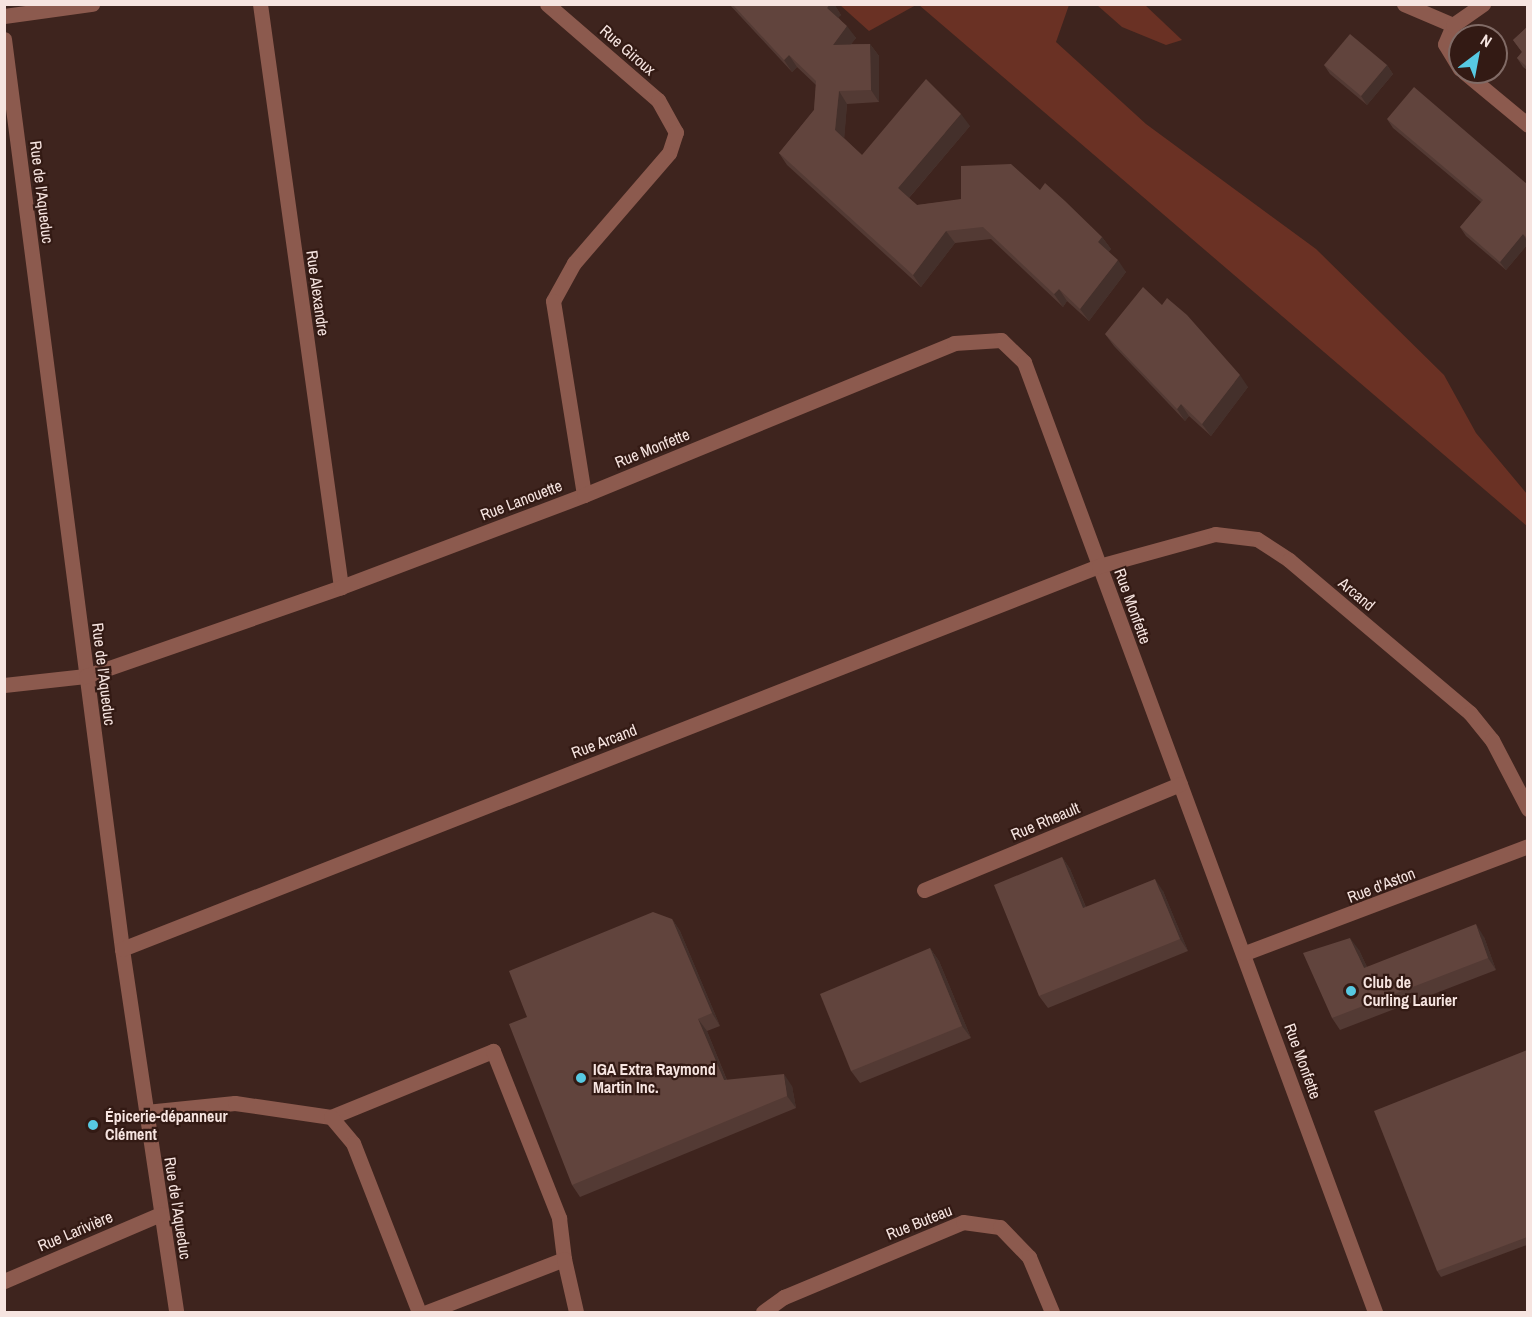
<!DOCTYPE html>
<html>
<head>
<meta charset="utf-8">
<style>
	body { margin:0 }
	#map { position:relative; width:1532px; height:1317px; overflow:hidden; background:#3e241e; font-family:"Archivo Narrow",sans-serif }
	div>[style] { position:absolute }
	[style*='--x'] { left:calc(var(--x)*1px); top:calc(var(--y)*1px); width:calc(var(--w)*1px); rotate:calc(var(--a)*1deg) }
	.green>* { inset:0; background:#6a3124 }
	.minor>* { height:15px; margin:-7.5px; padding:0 7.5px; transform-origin:7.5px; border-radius:7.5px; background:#8c5a4e }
	.wall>* { inset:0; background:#533a34 }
	.shaded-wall>* { inset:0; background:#44302b }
	.building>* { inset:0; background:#61443d }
	.dots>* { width:16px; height:16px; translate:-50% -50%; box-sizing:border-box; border:3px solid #331a14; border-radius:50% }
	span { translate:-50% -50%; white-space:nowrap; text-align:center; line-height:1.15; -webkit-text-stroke:4.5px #331a14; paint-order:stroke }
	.street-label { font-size:16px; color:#f6e4e0 }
	.poi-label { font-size:16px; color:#f6e4e0; font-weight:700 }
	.left { translate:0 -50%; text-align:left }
	.frame { position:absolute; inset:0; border:6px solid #f6e4e0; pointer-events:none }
	.north { position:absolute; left:1448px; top:24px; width:60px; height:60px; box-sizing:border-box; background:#331a14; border:2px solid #816b66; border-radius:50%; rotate:32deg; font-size:16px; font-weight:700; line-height:24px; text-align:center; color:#f6e4e0 }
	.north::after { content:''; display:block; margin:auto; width:21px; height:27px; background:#57c9e2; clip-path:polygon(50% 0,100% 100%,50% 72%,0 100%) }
</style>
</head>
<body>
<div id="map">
	<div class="green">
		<i style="clip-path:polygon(840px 5px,916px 5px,869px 31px)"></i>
		<i style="clip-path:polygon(919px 5px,1069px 5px,1056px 42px,1146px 124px,1316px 249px,1444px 375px,1476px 433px,1527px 494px,1527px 526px)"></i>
		<i style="clip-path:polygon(1097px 5px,1145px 5px,1182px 40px,1166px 45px,1122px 27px)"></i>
	</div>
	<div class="minor">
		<i style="--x:260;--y:4;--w:589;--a:82.09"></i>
		<i style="--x:547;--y:4;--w:147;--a:40.9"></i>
		<i style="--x:658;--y:100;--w:37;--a:61"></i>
		<i style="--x:676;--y:132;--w:22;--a:108"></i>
		<i style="--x:669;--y:153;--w:145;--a:130.8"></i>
		<i style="--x:574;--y:263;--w:43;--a:118.9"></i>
		<i style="--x:553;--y:301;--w:196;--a:80.9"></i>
		<i style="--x:1404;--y:4;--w:53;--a:23.2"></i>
		<i style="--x:4;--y:16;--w:89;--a:-7.8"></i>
		<i style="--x:4;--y:39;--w:918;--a:82.61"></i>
		<i style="--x:122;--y:949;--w:367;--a:81.5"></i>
		<i style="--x:1460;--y:69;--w:29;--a:-121"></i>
		<i style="--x:1445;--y:44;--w:21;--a:-67"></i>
		<i style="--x:1453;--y:25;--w:37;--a:-35"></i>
		<i style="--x:1464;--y:72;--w:83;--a:39.6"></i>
		<i style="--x:4;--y:685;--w:82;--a:-6.3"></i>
		<i style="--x:86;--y:676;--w:270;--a:-19.2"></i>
		<i style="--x:341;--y:587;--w:260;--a:-20.7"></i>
		<i style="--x:584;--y:495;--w:400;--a:-22.3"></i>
		<i style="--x:954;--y:343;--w:47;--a:-3.7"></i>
		<i style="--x:1001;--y:340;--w:32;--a:44"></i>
		<i style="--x:1024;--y:362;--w:1013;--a:69.72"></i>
		<i style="--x:924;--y:890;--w:277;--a:-22.5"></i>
		<i style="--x:122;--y:949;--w:1049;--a:-21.41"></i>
		<i style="--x:1099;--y:566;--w:120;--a:-15.4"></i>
		<i style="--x:1215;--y:534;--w:42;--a:6.8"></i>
		<i style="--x:1257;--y:539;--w:38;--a:33"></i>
		<i style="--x:1289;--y:560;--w:237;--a:40.2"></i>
		<i style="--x:1470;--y:713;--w:35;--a:51"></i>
		<i style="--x:1492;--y:740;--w:78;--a:62.4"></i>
		<i style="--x:1245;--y:953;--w:303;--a:-20.7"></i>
		<i style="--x:146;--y:1112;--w:89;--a:-5.8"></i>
		<i style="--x:235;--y:1103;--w:97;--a:8.3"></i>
		<i style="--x:331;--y:1117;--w:175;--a:-22.2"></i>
		<i style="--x:493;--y:1051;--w:180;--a:68.4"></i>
		<i style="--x:559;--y:1218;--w:41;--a:83"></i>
		<i style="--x:331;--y:1117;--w:34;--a:50"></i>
		<i style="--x:353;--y:1143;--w:181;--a:68.7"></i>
		<i style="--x:4;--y:1281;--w:170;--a:-23.2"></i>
		<i style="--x:427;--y:1312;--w:147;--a:-21.1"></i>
		<i style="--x:564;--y:1259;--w:54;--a:77.2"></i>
		<i style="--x:763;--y:1312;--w:26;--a:-36"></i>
		<i style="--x:784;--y:1297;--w:194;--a:-22.7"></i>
		<i style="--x:963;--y:1222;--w:37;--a:8"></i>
		<i style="--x:1000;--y:1227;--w:42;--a:46"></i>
		<i style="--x:1029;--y:1257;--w:60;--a:67.3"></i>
	</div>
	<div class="wall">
		<i style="clip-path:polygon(729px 4px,834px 4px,841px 15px,838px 17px,856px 38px,851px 44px,870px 44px,879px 56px,879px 102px,847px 104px,844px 138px,862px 155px,970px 126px,909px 198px,917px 205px,1040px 190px,1102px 237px,1111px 249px,1108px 252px,1126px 272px,1089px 321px,1067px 301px,1063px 307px,991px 239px,955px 243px,921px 287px,787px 165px,779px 153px,814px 110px,816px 85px,797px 67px,792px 72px)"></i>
		<i style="clip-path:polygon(1527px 27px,1527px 70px,1523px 67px,1517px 58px,1522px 52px,1513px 40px)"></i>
		<i style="clip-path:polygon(1324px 65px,1387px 65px,1393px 74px,1367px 105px,1330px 74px)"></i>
		<i style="clip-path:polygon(1387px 119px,1527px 184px,1527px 245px,1506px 270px,1466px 236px,1460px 227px,1481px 202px,1393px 128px)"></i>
		<i style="clip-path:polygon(1105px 334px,1248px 387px,1211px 436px,1189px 416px,1185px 421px,1114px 346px)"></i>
		<i style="clip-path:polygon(1062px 857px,1070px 869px,1086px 907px,1163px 891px,1188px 951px,1048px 1008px,1039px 996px)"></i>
		<i style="clip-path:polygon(672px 919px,680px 931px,720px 1026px,707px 1031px,727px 1080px,792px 1086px,796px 1108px,580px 1197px,572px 1185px)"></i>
		<i style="clip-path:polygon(1484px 937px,1496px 970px,1340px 1030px,1332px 1018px,1359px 950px,1367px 967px)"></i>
		<i style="clip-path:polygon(930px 948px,939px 961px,971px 1038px,860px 1083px,851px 1071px)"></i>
		<i style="clip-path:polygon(1527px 1050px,1527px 1245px,1441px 1277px,1437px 1271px)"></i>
	</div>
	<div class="shaded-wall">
		<i style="clip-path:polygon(830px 4px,834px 4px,841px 15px,836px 20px,827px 8px)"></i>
		<i style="clip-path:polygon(847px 26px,856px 38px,841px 57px,833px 45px)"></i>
		<i style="clip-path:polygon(870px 44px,879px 56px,879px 102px,871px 90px)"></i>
		<i style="clip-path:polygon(789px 55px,797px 67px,792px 72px,784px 60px)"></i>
		<i style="clip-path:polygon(1387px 65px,1393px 74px,1367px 105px,1361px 96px)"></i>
		<i style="clip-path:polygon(839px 91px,847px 104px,844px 142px,835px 130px)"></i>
		<i style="clip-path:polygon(961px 114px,970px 126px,907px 200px,898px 188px)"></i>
		<i style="clip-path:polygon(946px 231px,955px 243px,921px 287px,913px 275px)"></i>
		<i style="clip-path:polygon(1523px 234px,1527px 241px,1527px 245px,1506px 270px,1500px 262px)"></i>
		<i style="clip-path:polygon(1102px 237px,1111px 249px,1106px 254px,1098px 242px)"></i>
		<i style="clip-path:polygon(1118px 260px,1126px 272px,1089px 321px,1080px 309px)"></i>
		<i style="clip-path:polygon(1059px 289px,1067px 301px,1063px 307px,1054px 294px)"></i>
		<i style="clip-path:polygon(1240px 375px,1248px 387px,1211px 436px,1202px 424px)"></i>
		<i style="clip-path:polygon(1181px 404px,1189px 416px,1185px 421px,1177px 409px)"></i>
		<i style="clip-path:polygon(1062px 857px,1070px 869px,1091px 920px,1083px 908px)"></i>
		<i style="clip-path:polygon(1155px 879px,1163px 891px,1188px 951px,1180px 939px)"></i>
		<i style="clip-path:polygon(672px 919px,680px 931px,720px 1026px,712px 1013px)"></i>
		<i style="clip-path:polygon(1476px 924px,1484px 937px,1496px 970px,1488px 958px)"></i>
		<i style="clip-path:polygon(1350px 938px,1359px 950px,1373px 980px,1364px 968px)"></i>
		<i style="clip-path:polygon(930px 948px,939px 961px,971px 1038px,962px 1026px)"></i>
		<i style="clip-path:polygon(698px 1019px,707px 1031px,732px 1093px,724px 1080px)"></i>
		<i style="clip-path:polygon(784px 1074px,792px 1086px,796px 1108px,787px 1096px)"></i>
	</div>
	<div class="building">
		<i style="clip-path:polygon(732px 4px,830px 4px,827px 8px,847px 26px,833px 45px,870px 44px,871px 90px,839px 91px,835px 130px,862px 155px,926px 79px,961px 114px,898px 188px,917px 205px,961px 199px,961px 166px,1011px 164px,1040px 190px,1045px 183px,1065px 201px,1102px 237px,1098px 242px,1118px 260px,1080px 309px,1059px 289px,1054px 294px,983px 227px,946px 231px,913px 275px,779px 153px,814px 110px,816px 81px,789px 55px,784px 60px)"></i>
		<i style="clip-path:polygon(1527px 27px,1527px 67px,1517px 58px,1522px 52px,1513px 40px)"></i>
		<i style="clip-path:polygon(1350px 34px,1387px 65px,1361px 96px,1324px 65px)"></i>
		<i style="clip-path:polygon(1414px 87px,1527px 184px,1527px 238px,1523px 234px,1500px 262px,1460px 227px,1483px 200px,1387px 119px)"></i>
		<i style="clip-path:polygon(1143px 287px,1162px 305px,1167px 298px,1187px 315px,1240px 375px,1202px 424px,1181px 404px,1177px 409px,1105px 334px)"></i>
		<i style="clip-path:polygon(1062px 857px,1083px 908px,1155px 879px,1180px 939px,1039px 996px,994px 885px)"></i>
		<i style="clip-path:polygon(653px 912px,672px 919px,712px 1013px,698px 1019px,724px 1080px,784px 1074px,787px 1096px,572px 1185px,509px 1024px,527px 1017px,509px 971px)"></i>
		<i style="clip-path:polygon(1476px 924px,1488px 958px,1332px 1018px,1303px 953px,1350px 938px,1364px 968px)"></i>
		<i style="clip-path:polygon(930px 948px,962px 1026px,851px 1071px,820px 994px)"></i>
		<i style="clip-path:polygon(1527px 1050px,1527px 1237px,1437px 1271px,1374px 1111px)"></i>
	</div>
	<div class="dots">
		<i style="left:1351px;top:991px;background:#57c9e2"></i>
		<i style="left:581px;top:1078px;background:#57c9e2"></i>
		<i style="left:93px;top:1125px;background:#57c9e2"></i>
	</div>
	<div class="street-label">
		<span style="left:628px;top:50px;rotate:41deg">Rue Giroux</span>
		<span style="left:42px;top:192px;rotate:83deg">Rue de l'Aqueduc</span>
		<span style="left:318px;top:293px;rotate:82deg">Rue Alexandre</span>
		<span style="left:652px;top:448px;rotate:-22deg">Rue Monfette</span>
		<span style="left:521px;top:500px;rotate:-21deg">Rue Lanouette</span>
		<span style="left:1357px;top:594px;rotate:40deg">Arcand</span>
		<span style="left:1133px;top:606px;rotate:70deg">Rue Monfette</span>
		<span style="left:104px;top:674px;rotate:83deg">Rue de l'Aqueduc</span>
		<span style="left:604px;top:741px;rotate:-21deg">Rue Arcand</span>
		<span style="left:1045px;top:821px;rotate:-23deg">Rue Rheault</span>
		<span style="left:1381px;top:885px;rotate:-21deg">Rue d'Aston</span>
		<span style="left:1303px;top:1061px;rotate:70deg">Rue Monfette</span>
		<span style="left:178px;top:1208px;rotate:81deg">Rue de l'Aqueduc</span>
		<span style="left:919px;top:1222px;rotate:-22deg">Rue Buteau</span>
		<span style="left:75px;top:1231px;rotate:-23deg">Rue Larivière</span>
	</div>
	<div class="poi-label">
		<span class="left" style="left:1363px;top:991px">Club de<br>Curling Laurier</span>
		<span class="left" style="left:593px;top:1078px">IGA Extra Raymond<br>Martin Inc.</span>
		<span class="left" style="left:105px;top:1125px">Épicerie-dépanneur<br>Clément</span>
	</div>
	<div class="frame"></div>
	<div class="north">N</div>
</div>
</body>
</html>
